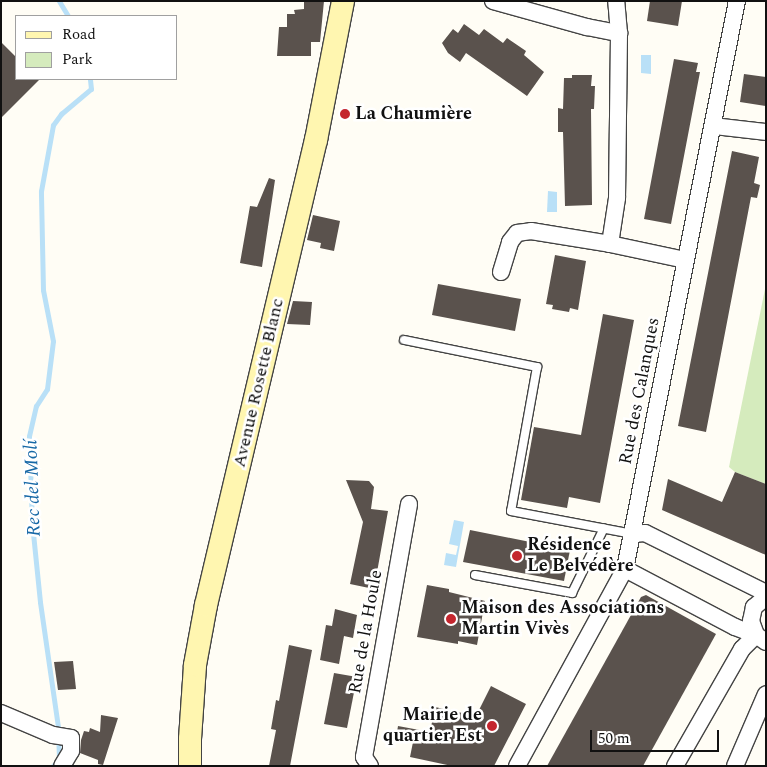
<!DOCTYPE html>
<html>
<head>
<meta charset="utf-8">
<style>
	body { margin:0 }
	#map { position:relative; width:767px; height:767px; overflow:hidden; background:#fffdf5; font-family:Spectral,serif }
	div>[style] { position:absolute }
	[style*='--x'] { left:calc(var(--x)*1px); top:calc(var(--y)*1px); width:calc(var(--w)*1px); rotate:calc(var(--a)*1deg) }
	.green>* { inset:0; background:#d5ebbd }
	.water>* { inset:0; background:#b9e0f7 }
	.stream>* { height:5px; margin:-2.5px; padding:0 2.5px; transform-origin:2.5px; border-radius:2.5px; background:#b9e0f7 }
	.building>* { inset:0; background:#5a524d }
	.roads { filter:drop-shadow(1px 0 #444) drop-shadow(-1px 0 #444) drop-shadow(0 1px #444) drop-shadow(0 -1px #444) }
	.service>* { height:8px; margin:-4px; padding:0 4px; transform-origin:4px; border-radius:4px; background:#fff }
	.minor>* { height:16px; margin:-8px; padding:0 8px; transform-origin:8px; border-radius:8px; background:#fff }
	.secondary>* { height:22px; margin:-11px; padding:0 11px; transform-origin:11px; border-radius:11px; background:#fff6b0 }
	.dots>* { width:14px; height:14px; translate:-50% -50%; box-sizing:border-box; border:2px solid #fff; border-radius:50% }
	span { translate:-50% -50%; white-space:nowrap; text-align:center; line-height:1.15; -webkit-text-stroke:5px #fff; paint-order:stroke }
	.poi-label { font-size:18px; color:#111; font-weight:700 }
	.left { translate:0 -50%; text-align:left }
	.right { translate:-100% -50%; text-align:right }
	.street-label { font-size:18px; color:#111 }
	.water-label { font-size:19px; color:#1768a6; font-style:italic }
	.frame { position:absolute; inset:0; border:2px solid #111; pointer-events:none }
	.legend { position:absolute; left:15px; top:15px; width:162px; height:65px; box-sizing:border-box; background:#fff; border:1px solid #a0a0a0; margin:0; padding:6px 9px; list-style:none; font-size:15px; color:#111 }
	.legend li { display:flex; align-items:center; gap:10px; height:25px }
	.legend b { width:25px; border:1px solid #a0a0a0 }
	.scale { position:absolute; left:590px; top:730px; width:129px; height:22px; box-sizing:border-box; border:2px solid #111; border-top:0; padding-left:6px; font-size:15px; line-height:18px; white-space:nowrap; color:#111; -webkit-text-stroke:4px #fff; paint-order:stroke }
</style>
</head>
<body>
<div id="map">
	<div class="green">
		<i style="clip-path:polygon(766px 284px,766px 484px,735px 472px,729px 467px)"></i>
	</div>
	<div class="water">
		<i style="clip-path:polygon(641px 55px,651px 55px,651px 74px,641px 73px)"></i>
		<i style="clip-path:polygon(548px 191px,557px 192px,557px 212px,547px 212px)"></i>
		<i style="clip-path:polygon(454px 520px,464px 522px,456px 567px,444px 565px,446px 553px,456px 555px,458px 546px,449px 544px)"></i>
	</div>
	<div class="stream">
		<i style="--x:59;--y:1;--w:17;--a:59"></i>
		<i style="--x:53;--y:766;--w:9;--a:-49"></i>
		<i style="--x:59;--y:759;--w:32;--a:-92"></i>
		<i style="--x:58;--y:727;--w:126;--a:-98.2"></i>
		<i style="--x:40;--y:602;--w:79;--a:-95.8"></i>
		<i style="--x:32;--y:523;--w:87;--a:-92"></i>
		<i style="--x:29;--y:436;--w:31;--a:-77"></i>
		<i style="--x:36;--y:406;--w:20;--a:-57"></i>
		<i style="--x:47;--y:389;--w:48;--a:-82.9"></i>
		<i style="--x:53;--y:341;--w:52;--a:-101.1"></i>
		<i style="--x:43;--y:290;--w:99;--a:-91.2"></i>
		<i style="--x:41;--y:191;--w:67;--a:-79.7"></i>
		<i style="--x:53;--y:125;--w:14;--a:-54"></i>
		<i style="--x:61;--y:114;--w:39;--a:-40"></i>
		<i style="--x:91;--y:89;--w:10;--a:-96"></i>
	</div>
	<div class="building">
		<i style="clip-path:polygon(304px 1px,324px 1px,320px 42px,311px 42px,311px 56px,277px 56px,279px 27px,287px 27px,287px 14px,295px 14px,294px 10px,304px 9px)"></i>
		<i style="clip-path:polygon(650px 1px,682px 1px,678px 26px,647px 21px)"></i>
		<i style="clip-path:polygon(464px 24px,479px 35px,484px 29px,503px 43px,507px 38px,526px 51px,524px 55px,544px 72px,527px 96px,466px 53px,460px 62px,448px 53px,442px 43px,453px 29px,458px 33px)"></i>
		<i style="clip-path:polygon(1px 42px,16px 57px,16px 79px,40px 79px,1px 118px)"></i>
		<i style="clip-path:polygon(674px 59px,698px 63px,696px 72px,700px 72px,671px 224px,644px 219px)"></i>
		<i style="clip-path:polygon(744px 74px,766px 77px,766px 106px,740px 102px)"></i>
		<i style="clip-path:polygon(572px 75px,592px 75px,591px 86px,595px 86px,594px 109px,591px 109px,592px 205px,565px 206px,563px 132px,558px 132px,558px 108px,563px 109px,564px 78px,572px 78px)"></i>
		<i style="clip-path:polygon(732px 151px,759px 157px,754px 183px,760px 185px,757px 198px,751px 197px,706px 432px,678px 426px)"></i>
		<i style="clip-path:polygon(269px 178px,275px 180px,262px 267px,240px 263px,250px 206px,257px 207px)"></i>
		<i style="clip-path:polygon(313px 215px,340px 221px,334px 251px,320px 248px,321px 243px,307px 240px)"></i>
		<i style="clip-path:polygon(555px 255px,586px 261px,578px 310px,570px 308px,569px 312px,552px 309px,553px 305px,546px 304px)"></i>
		<i style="clip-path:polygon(438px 284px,521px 299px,515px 331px,432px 315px)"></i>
		<i style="clip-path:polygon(293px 301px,312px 302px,310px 325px,287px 324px)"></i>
		<i style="clip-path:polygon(603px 314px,634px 320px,600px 503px,569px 497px,567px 508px,521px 500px,534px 427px,581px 435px)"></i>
		<i style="clip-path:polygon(735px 472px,766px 484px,766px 555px,662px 510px,668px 479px,722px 502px)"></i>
		<i style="clip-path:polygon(346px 480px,369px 481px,374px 487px,371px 509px,388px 511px,374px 589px,350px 584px,363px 522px)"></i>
		<i style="clip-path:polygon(470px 530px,570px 550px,564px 581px,463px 562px)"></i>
		<i style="clip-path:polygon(427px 585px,449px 589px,449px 592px,485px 601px,477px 645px,458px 641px,458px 644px,417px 637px)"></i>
		<i style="clip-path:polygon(646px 595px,716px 634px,643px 766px,547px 766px,641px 597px)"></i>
		<i style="clip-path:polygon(335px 609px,357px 615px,353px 638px,344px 636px,339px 664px,320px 660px,326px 625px,332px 626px)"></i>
		<i style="clip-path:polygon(289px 645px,312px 650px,290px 766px,269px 766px,276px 730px,271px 729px,276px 700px,279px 701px)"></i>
		<i style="clip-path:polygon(73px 661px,76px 689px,58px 690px,54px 662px)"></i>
		<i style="clip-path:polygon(334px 673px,357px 677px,347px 728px,324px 724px)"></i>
		<i style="clip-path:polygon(491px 686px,526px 704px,494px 766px,452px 766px,410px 757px,413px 742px,396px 738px,398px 726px,430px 732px,435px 707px,476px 716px)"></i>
		<i style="clip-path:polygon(101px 715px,118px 718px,103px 765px,98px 764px,98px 760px,80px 753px,81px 740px,84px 731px,89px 732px,90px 728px,100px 732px)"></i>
	</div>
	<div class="roads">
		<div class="service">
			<i style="--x:404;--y:340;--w:136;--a:11.5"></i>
			<i style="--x:537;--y:367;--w:146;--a:100.2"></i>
			<i style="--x:511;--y:511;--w:124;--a:10.7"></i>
			<i style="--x:475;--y:575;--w:99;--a:10.5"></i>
			<i style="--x:572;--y:593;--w:72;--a:-63.8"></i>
		</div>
		<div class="minor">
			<i style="--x:493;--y:1;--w:98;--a:15.5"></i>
			<i style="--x:587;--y:27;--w:33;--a:11"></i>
			<i style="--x:714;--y:126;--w:52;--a:6.6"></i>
			<i style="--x:610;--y:244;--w:47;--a:-81.3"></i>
			<i style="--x:617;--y:198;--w:165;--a:-89.3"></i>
			<i style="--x:619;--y:33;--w:32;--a:-95"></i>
			<i style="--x:501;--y:272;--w:31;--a:-73"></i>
			<i style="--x:510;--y:242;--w:11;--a:-52"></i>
			<i style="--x:517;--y:233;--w:14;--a:-8"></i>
			<i style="--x:531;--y:231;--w:80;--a:9.3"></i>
			<i style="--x:610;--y:244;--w:77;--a:12"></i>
			<i style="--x:633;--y:534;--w:12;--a:-5"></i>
			<i style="--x:645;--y:533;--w:135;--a:26.4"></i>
			<i style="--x:625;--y:569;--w:124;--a:27.8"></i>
			<i style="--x:735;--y:627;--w:22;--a:21"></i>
			<i style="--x:756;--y:635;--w:20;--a:135"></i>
			<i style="--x:742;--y:649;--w:135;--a:119.8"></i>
			<i style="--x:766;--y:597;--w:16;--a:140"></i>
			<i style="--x:754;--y:607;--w:14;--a:102"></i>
			<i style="--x:751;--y:621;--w:15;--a:70"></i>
			<i style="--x:756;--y:635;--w:12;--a:35"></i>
			<i style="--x:1;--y:713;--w:56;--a:22.9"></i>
			<i style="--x:53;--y:735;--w:18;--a:9"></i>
			<i style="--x:71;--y:738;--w:13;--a:90"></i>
			<i style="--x:71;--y:751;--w:17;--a:121"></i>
			<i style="--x:370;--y:766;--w:11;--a:-124"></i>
			<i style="--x:364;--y:757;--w:257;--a:-79.9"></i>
			<i style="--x:517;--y:766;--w:225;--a:-61.3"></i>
			<i style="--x:625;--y:569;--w:579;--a:-78.85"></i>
			<i style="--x:735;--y:766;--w:78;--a:-66.7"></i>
		</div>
		<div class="secondary">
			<i style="--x:190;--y:766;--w:27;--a:-90"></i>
			<i style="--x:190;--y:739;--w:74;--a:-86.1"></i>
			<i style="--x:195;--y:665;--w:61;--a:-79.6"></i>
			<i style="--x:206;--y:605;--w:478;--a:-76.7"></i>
			<i style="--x:316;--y:140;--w:142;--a:-79"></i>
		</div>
	</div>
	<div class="dots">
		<i style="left:345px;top:114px;background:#c4262e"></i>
		<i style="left:517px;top:556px;background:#c4262e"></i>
		<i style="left:451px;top:619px;background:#c4262e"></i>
		<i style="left:492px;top:726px;background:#c4262e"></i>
	</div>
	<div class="poi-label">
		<span class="left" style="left:355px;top:114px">La Chaumière</span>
		<span class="left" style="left:527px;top:556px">Résidence<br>Le Belvédère</span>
		<span class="left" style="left:461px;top:619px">Maison des Associations<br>Martin Vivès</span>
		<span class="right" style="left:482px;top:726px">Mairie de<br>quartier Est</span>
	</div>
	<div class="street-label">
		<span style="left:259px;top:383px;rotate:-77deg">Avenue Rosette Blanc</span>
		<span style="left:640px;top:391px;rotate:-79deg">Rue des Calanques</span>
		<span style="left:366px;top:632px;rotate:-80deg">Rue de la Houle</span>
	</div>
	<div class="water-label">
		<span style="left:33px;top:488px;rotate:-92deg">Rec del Molí</span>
	</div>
	<div class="frame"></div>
	<ul class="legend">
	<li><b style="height:6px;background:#fff6b0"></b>Road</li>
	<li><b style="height:14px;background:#d5ebbd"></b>Park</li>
	</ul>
	<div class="scale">50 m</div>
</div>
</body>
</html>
